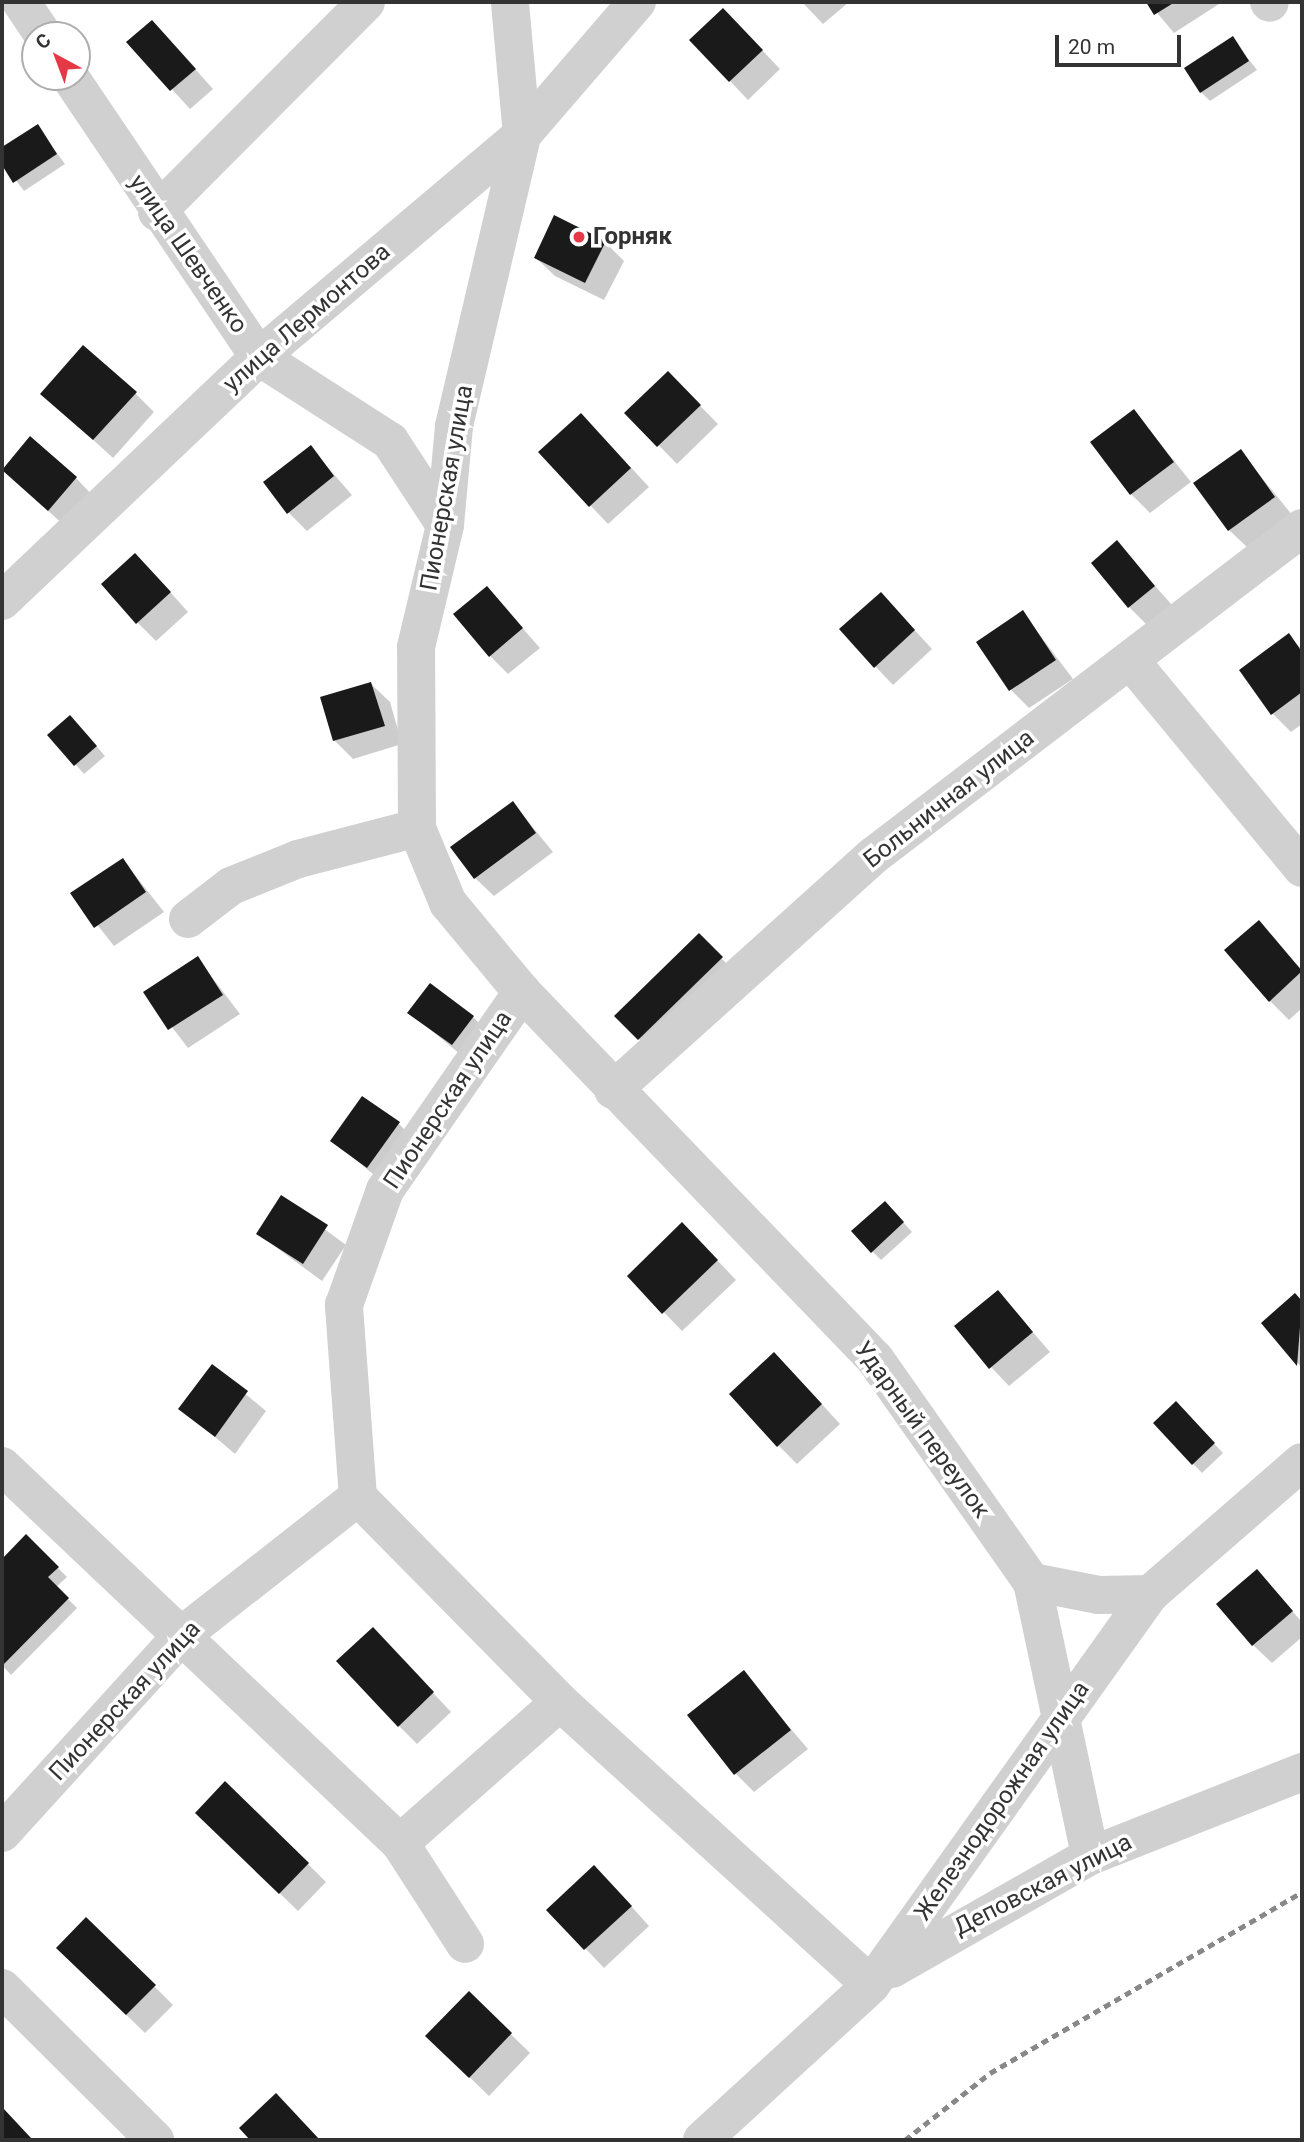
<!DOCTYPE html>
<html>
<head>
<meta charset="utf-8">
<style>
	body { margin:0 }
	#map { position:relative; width:1304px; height:2142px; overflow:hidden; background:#fff; font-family:Roboto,sans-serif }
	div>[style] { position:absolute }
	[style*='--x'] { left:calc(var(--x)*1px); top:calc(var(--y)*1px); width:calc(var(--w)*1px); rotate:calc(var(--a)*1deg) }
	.shadow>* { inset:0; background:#0003 }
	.building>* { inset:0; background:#1a1a1a }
	.minor>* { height:38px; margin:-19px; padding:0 19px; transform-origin:19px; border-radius:19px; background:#d0d0d0 }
	.rail>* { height:5px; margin-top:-2.5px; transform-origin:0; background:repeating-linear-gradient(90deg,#888 0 7px,transparent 0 12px) }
	.dots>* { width:19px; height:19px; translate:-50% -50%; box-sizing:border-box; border:4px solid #fff; border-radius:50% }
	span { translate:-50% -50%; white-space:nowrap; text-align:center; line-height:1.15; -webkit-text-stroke:7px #fff; paint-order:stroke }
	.poi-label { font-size:24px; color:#333; font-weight:700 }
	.left { translate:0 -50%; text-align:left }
	.street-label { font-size:24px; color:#333 }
	.frame { position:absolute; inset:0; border:4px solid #333; pointer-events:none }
	.north { position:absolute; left:21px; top:21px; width:70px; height:70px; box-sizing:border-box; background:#fff; border:2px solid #adadad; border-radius:50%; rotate:319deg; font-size:19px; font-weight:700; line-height:28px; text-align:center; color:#333 }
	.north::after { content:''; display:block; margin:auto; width:24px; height:32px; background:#e63946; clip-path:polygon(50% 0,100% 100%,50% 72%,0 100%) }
	.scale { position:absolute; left:1055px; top:35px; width:126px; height:32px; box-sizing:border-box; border:4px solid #333; border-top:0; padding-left:9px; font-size:21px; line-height:24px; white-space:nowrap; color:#333; -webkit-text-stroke:5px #fff; paint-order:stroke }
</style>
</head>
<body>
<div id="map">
	<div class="shadow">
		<i style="clip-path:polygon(802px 2px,849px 2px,823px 24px)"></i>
		<i style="clip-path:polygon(1148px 2px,1217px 2px,1219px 4px,1174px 33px)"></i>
		<i style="clip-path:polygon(742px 29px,780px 69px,748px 100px,730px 81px)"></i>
		<i style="clip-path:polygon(1232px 38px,1257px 70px,1210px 101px,1201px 92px)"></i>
		<i style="clip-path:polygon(170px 41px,213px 89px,190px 109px,129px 42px)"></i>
		<i style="clip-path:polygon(37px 126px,65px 164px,24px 191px,2px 162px,2px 149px)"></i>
		<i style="clip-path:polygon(605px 242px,624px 261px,604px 300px,555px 276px,536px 258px)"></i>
		<i style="clip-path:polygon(668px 373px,718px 424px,677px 464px,627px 413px)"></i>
		<i style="clip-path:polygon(135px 393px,154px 412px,113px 458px,43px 394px)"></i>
		<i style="clip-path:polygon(1134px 411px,1191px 482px,1150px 513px,1131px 494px)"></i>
		<i style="clip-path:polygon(600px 434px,649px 487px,608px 524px,590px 505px)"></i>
		<i style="clip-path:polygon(310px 447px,352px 495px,307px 531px,288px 512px)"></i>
		<i style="clip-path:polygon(1240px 451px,1293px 516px,1248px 548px,1229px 530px)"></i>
		<i style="clip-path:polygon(3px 470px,76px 478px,94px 497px,67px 528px)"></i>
		<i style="clip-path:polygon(1117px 543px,1172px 605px,1148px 626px,1129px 607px)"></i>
		<i style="clip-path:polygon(154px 574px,188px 612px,156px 641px,137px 622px)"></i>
		<i style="clip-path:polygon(487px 588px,540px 648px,508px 674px,490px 656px)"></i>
		<i style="clip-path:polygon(899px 613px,932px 649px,893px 685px,875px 666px)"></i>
		<i style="clip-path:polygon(1023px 613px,1073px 679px,1029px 708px,1011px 690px)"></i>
		<i style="clip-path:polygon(1289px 636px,1302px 649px,1302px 724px,1291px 732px,1273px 714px)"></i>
		<i style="clip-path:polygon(371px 684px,390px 702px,402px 744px,353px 759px,334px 740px)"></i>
		<i style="clip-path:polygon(79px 726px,105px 756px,84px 774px,50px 735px)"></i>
		<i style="clip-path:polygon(513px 803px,553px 852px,494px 896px,475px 878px)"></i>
		<i style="clip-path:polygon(123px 860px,164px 912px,114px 946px,73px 894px)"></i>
		<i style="clip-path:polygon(1259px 923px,1302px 970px,1302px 1008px,1289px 1020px,1270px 1001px)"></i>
		<i style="clip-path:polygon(699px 936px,740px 977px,657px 1057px,616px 1016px)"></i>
		<i style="clip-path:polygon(198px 959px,240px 1014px,188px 1048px,146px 993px)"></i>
		<i style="clip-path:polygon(410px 1013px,473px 1017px,492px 1036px,471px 1063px)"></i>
		<i style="clip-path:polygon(399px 1124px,417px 1142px,386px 1185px,332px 1140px)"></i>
		<i style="clip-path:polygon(281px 1197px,346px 1245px,322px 1281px,258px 1234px)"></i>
		<i style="clip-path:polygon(894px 1212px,912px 1232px,881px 1260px,872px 1251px)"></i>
		<i style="clip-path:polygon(701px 1243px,736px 1280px,682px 1331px,629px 1276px)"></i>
		<i style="clip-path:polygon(998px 1292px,1050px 1352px,1009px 1386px,991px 1367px)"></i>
		<i style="clip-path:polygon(1295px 1295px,1302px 1303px,1302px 1368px,1263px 1323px)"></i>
		<i style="clip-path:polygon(212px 1366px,266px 1411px,235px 1454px,181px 1408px)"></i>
		<i style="clip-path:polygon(793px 1373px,840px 1424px,797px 1464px,778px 1445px)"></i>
		<i style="clip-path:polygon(1185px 1413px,1223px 1453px,1202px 1473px,1155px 1424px)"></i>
		<i style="clip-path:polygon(26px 1536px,67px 1577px,56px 1587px,77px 1608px,11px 1675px,2px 1665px,2px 1559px)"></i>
		<i style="clip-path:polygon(1257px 1572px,1302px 1622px,1302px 1637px,1272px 1663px,1253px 1645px)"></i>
		<i style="clip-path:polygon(391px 1648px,451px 1712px,417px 1744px,399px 1726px)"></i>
		<i style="clip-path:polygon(743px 1673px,808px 1749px,754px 1792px,735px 1773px)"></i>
		<i style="clip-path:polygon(216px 1831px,308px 1864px,326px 1882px,298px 1911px)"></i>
		<i style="clip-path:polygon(613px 1886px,649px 1926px,604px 1968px,549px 1910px)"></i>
		<i style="clip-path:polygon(77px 1967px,154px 1986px,173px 2005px,145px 2033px)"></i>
		<i style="clip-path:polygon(469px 1993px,530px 2053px,489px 2096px,427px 2036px)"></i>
	</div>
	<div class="building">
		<i style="clip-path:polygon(1146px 2px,1175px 2px,1154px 15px)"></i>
		<i style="clip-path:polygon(723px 8px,763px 50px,729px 82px,689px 40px)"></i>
		<i style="clip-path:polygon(152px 20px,196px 69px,170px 91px,126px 42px)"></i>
		<i style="clip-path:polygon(1233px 36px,1249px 61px,1200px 93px,1184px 68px)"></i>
		<i style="clip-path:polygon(38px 124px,57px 154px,13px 183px,2px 165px,2px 147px)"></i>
		<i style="clip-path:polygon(554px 215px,606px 241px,585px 283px,534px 258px)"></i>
		<i style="clip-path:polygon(83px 345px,137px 392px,93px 440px,40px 394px)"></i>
		<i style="clip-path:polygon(668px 371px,701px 405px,657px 447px,624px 413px)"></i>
		<i style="clip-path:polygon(1134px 409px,1174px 462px,1130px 495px,1090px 442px)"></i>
		<i style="clip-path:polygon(581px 413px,631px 468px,589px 507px,538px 452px)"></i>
		<i style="clip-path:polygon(30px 436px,77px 477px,48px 511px,2px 470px)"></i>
		<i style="clip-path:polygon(311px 445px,334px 476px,287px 514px,263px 482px)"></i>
		<i style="clip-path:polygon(1241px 449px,1275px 497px,1228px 531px,1193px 483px)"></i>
		<i style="clip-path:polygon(1117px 540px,1155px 586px,1128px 608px,1091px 563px)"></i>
		<i style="clip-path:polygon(135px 553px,171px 592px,136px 624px,101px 584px)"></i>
		<i style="clip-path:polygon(487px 586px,523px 628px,489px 657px,453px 614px)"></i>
		<i style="clip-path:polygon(881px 592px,915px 630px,874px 668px,839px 629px)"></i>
		<i style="clip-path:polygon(1023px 610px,1056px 660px,1009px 691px,976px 642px)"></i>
		<i style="clip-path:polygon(1289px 633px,1302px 652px,1302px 692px,1271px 715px,1239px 670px)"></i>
		<i style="clip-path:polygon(371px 682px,385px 726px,333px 741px,320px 697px)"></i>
		<i style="clip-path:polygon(70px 715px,97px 746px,74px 766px,47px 735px)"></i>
		<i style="clip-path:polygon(513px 801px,536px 833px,474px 879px,450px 847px)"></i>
		<i style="clip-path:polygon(123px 858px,146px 892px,94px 928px,70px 893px)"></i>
		<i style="clip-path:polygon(1259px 920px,1302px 971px,1269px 1002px,1224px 950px)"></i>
		<i style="clip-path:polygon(699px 933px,723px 957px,638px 1040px,614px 1016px)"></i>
		<i style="clip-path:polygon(198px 956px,223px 995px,168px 1030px,143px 992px)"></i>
		<i style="clip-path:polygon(430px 983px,474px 1016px,452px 1045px,407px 1013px)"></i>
		<i style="clip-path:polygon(362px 1096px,400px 1122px,367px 1168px,330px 1141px)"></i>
		<i style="clip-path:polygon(281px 1195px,328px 1225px,303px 1264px,256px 1234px)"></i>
		<i style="clip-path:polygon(885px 1201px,904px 1222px,871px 1253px,851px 1231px)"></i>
		<i style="clip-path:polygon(682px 1222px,718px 1260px,662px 1314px,627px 1276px)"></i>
		<i style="clip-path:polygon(998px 1290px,1033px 1332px,989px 1369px,954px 1326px)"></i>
		<i style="clip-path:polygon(1295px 1293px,1302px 1301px,1297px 1366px,1261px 1323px)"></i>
		<i style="clip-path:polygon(774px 1352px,822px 1404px,777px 1447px,729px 1394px)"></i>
		<i style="clip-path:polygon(212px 1364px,248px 1391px,215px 1437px,178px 1409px)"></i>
		<i style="clip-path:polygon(1176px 1401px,1215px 1443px,1192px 1465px,1153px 1423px)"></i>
		<i style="clip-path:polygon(26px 1534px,59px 1567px,48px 1577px,69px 1598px,2px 1666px,2px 1559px)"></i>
		<i style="clip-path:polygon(1257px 1569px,1293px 1611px,1252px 1646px,1216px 1604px)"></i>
		<i style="clip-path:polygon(373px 1627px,434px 1692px,398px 1727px,336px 1661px)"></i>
		<i style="clip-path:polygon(744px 1670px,791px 1730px,734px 1775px,687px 1715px)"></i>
		<i style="clip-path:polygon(225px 1781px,309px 1863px,279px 1894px,195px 1813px)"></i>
		<i style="clip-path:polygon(594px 1865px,632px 1906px,584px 1950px,546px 1910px)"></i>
		<i style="clip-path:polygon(86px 1917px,156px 1985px,126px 2015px,56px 1948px)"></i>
		<i style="clip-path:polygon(469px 1991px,512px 2033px,469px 2078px,425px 2036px)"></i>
		<i style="clip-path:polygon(276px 2093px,320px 2140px,250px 2140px,239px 2128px)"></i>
		<i style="clip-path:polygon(2px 2107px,31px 2138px,28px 2140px,2px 2140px)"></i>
	</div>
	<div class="minor">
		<i style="--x:21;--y:2;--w:40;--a:56"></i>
		<i style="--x:1269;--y:2;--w:1;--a:45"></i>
		<i style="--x:70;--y:77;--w:338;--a:56"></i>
		<i style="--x:259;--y:357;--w:156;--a:32.7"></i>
		<i style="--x:390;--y:441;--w:100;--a:56.8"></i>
		<i style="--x:157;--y:212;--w:296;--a:-45.1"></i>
		<i style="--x:2;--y:601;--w:354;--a:-43.5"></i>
		<i style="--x:259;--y:357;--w:344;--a:-40.2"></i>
		<i style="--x:522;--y:135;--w:134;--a:-95.2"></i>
		<i style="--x:1130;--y:660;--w:270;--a:50.4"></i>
		<i style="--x:188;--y:919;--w:54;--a:-37.5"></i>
		<i style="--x:231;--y:886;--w:72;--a:-21.9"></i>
		<i style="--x:298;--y:859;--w:123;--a:-14.6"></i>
		<i style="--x:522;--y:992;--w:509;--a:46.11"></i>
		<i style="--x:875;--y:1359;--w:273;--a:54.9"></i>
		<i style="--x:1032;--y:1582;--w:280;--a:78"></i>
		<i style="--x:613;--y:1090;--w:350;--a:-42"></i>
		<i style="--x:873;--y:856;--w:540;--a:-37.4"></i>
		<i style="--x:2;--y:1466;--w:548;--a:43.45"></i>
		<i style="--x:400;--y:1843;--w:120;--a:57.2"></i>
		<i style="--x:358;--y:1497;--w:288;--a:45.4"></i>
		<i style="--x:560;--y:1702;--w:420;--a:42.3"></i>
		<i style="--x:1032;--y:1582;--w:68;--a:11"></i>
		<i style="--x:1099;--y:1595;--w:51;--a:-1.1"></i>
		<i style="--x:2;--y:1833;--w:268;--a:-47.7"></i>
		<i style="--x:182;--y:1635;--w:224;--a:-38.1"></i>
		<i style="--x:358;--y:1497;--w:193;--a:-94.2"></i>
		<i style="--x:344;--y:1305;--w:122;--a:-70.4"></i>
		<i style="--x:385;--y:1190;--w:241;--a:-55.3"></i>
		<i style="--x:522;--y:992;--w:116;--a:-129.7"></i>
		<i style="--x:448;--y:903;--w:81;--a:-112.5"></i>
		<i style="--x:417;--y:828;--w:181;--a:-90.3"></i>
		<i style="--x:416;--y:647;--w:125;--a:-76.6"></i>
		<i style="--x:445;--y:525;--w:99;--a:-84.8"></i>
		<i style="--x:454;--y:426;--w:299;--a:-76.8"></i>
		<i style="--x:522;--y:135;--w:176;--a:-49.2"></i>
		<i style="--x:400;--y:1843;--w:213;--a:-41.4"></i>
		<i style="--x:892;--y:1969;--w:228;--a:-29.7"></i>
		<i style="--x:1090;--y:1856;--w:228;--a:-21.6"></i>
		<i style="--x:2;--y:1988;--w:216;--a:44.8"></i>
		<i style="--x:702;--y:2140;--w:229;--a:-42.5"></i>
		<i style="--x:871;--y:1985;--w:480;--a:-54.5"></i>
		<i style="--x:1150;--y:1594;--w:201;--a:-41"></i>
	</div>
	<div class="rail">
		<i style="--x:905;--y:2140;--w:108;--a:-38.2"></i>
		<i style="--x:990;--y:2073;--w:361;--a:-30.1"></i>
	</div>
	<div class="dots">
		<i style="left:579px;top:237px;background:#e63946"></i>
	</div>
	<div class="poi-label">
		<span class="left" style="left:593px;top:237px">Горняк</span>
	</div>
	<div class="street-label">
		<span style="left:188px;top:254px;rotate:55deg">улица Шевченко</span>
		<span style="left:307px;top:318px;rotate:-41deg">улица Лермонтова</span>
		<span style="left:447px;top:488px;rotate:-80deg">Пионерская улица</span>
		<span style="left:949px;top:799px;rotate:-38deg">Больничная улица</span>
		<span style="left:448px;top:1100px;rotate:-56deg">Пионерская улица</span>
		<span style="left:922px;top:1430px;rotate:54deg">Ударный переулок</span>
		<span style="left:125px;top:1701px;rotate:-47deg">Пионерская улица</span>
		<span style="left:1002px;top:1801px;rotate:-55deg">Железнодорожная улица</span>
		<span style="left:1043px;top:1885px;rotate:-27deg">Деповская улица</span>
	</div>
	<div class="frame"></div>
	<div class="north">С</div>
	<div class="scale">20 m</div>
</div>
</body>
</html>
